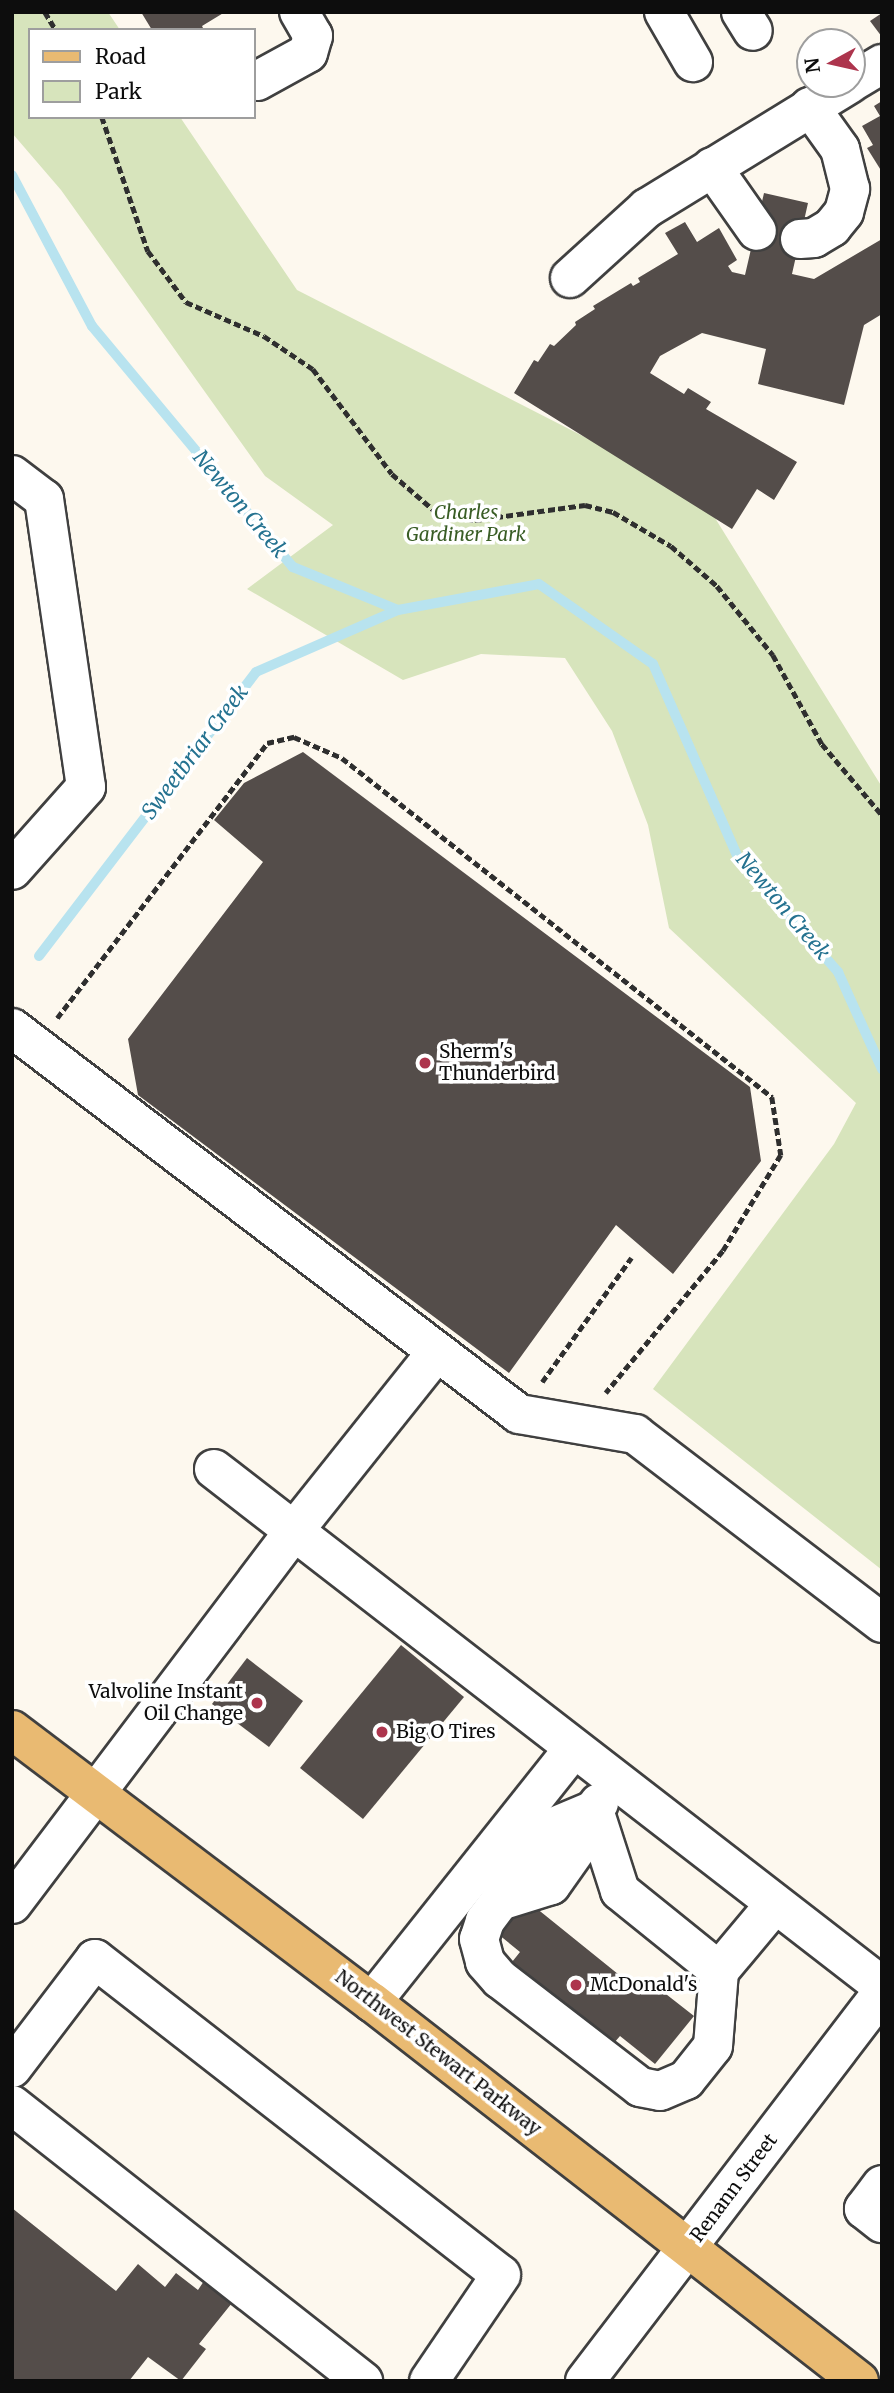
<!DOCTYPE html>
<html>
<head>
<meta charset="utf-8">
<style>
	body { margin:0 }
	#map { position:relative; width:894px; height:2393px; overflow:hidden; background:#fdf8ee; font-family:Merriweather,serif }
	div>[style] { position:absolute }
	[style*='--x'] { left:calc(var(--x)*1px); top:calc(var(--y)*1px); width:calc(var(--w)*1px); rotate:calc(var(--a)*1deg) }
	.green>* { inset:0; background:#d7e4bc }
	.stream>* { height:10px; margin:-5px; padding:0 5px; transform-origin:5px; border-radius:5px; background:#b8e3ef }
	.building>* { inset:0; background:#544d4a }
	.path>* { height:4.5px; margin-top:-2.25px; transform-origin:0; background:repeating-linear-gradient(90deg,#2f2f2f 0 7px,transparent 0 10.5px) }
	.roads { filter:drop-shadow(2px 0 #404040) drop-shadow(-2px 0 #404040) drop-shadow(0 2px #404040) drop-shadow(0 -2px #404040) }
	.minor>* { height:38px; margin:-19px; padding:0 19px; transform-origin:19px; border-radius:19px; background:#fff }
	.major>* { height:38px; margin:-19px; padding:0 19px; transform-origin:19px; border-radius:19px; background:#e9ba72 }
	.dots>* { width:19px; height:19px; translate:-50% -50%; box-sizing:border-box; border:4px solid #fff; border-radius:50% }
	span { translate:-50% -50%; white-space:nowrap; text-align:center; line-height:1.15; -webkit-text-stroke:7px #fff; paint-order:stroke }
	.park-label { font-size:19px; color:#395d25; font-style:italic }
	.poi-label { font-size:19px; color:#0d0d0d }
	.left { translate:0 -50%; text-align:left }
	.right { translate:-100% -50%; text-align:right }
	.street-label { font-size:19px; color:#0d0d0d }
	.water-label { font-size:21px; color:#247290; font-style:italic }
	.frame { position:absolute; inset:0; border:14px solid #0d0d0d; pointer-events:none }
	.legend { position:absolute; left:28px; top:28px; width:228px; height:91px; box-sizing:border-box; background:#fff; border:2px solid #9e9e9e; margin:0; padding:9px 12px; list-style:none; font-size:21px; color:#0d0d0d }
	.legend li { display:flex; align-items:center; gap:14px; height:35px }
	.legend b { width:35px; border:2px solid #9e9e9e }
	.north { position:absolute; left:796px; top:28px; width:70px; height:70px; box-sizing:border-box; background:#fff; border:2px solid #9e9e9e; border-radius:50%; rotate:262deg; font-size:19px; font-weight:700; line-height:28px; text-align:center; color:#0d0d0d }
	.north::after { content:''; display:block; margin:auto; width:24px; height:32px; background:#ad354d; clip-path:polygon(50% 0,100% 100%,50% 72%,0 100%) }
</style>
</head>
<body>
<div id="map">
	<div class="green">
		<i style="clip-path:polygon(12px 12px,108px 12px,120px 30px,30px 30px,30px 117px,180px 117px,297px 290px,702px 497px,882px 787px,882px 1570px,653px 1389px,834px 1144px,856px 1103px,669px 928px,648px 825px,612px 731px,565px 658px,481px 654px,403px 680px,247px 589px,333px 525px,265px 476px,61px 190px,12px 133px)"></i>
	</div>
	<div class="stream">
		<i style="--x:12;--y:175;--w:171;--a:62.1"></i>
		<i style="--x:92;--y:326;--w:314;--a:50.2"></i>
		<i style="--x:293;--y:567;--w:113;--a:22.3"></i>
		<i style="--x:398;--y:610;--w:143;--a:-10.4"></i>
		<i style="--x:539;--y:584;--w:139;--a:35.1"></i>
		<i style="--x:653;--y:664;--w:212;--a:66.3"></i>
		<i style="--x:738;--y:858;--w:152;--a:48.7"></i>
		<i style="--x:838;--y:972;--w:107;--a:65.6"></i>
		<i style="--x:39;--y:956;--w:357;--a:-52.6"></i>
		<i style="--x:256;--y:672;--w:155;--a:-23.6"></i>
	</div>
	<div class="building">
		<i style="clip-path:polygon(141px 12px,225px 12px,202px 26px,204px 30px,152px 30px)"></i>
		<i style="clip-path:polygon(882px 13px,882px 37px,870px 21px)"></i>
		<i style="clip-path:polygon(882px 101px,882px 172px,867px 148px,873px 145px,862px 126px,880px 116px,874px 106px)"></i>
		<i style="clip-path:polygon(764px 193px,808px 203px,792px 274px,814px 279px,882px 239px,882px 314px,864px 325px,844px 405px,758px 384px,766px 349px,702px 333px,660px 356px,650px 373px,684px 394px,688px 388px,711px 402px,706px 409px,797px 462px,774px 500px,757px 489px,732px 529px,514px 393px,534px 360px,538px 362px,550px 344px,554px 346px,576px 325px,575px 322px,595px 309px,593px 306px,631px 283px,633px 286px,640px 282px,638px 278px,678px 254px,665px 233px,685px 222px,697px 242px,719px 228px,737px 260px,728px 266px,732px 272px,745px 275px)"></i>
		<i style="clip-path:polygon(303px 752px,750px 1087px,761px 1161px,673px 1274px,616px 1225px,509px 1373px,138px 1095px,128px 1039px,263px 862px,214px 820px,244px 783px)"></i>
		<i style="clip-path:polygon(401px 1645px,464px 1697px,363px 1819px,300px 1768px)"></i>
		<i style="clip-path:polygon(247px 1658px,303px 1701px,269px 1747px,212px 1704px)"></i>
		<i style="clip-path:polygon(520px 1895px,639px 1991px,648px 1980px,694px 2016px,655px 2064px,620px 2036px,614px 2043px,553px 1994px,545px 2004px,504px 1972px,520px 1952px,493px 1930px)"></i>
		<i style="clip-path:polygon(12px 2208px,116px 2291px,138px 2264px,165px 2287px,176px 2273px,198px 2290px,204px 2281px,232px 2303px,199px 2344px,206px 2349px,181px 2381px,148px 2357px,129px 2381px,12px 2381px)"></i>
	</div>
	<div class="path">
		<i style="--x:45;--y:12;--w:21;--a:59"></i>
		<i style="--x:102;--y:117;--w:142;--a:71.1"></i>
		<i style="--x:148;--y:251;--w:64;--a:53.3"></i>
		<i style="--x:186;--y:302;--w:85;--a:23.6"></i>
		<i style="--x:264;--y:336;--w:59;--a:34"></i>
		<i style="--x:313;--y:369;--w:131;--a:53"></i>
		<i style="--x:392;--y:474;--w:58;--a:40.8"></i>
		<i style="--x:436;--y:512;--w:40;--a:12"></i>
		<i style="--x:475;--y:520;--w:111;--a:-7.8"></i>
		<i style="--x:585;--y:505;--w:29;--a:14"></i>
		<i style="--x:613;--y:512;--w:67;--a:30.4"></i>
		<i style="--x:671;--y:546;--w:61;--a:41"></i>
		<i style="--x:717;--y:586;--w:89;--a:50.9"></i>
		<i style="--x:773;--y:655;--w:102;--a:61.2"></i>
		<i style="--x:822;--y:744;--w:93;--a:49.8"></i>
		<i style="--x:57;--y:1018;--w:346;--a:-52.6"></i>
		<i style="--x:267;--y:743;--w:28;--a:-13"></i>
		<i style="--x:294;--y:737;--w:52;--a:23.6"></i>
		<i style="--x:342;--y:758;--w:548;--a:38.25"></i>
		<i style="--x:772;--y:1097;--w:59;--a:81.2"></i>
		<i style="--x:781;--y:1155;--w:112;--a:121.1"></i>
		<i style="--x:723;--y:1251;--w:184;--a:129.5"></i>
		<i style="--x:542;--y:1382;--w:153;--a:-54.3"></i>
	</div>
	<div class="roads">
		<div class="minor">
			<i style="--x:664;--y:12;--w:58;--a:59.9"></i>
			<i style="--x:741;--y:12;--w:22;--a:58"></i>
			<i style="--x:257;--y:81;--w:58;--a:-28.8"></i>
			<i style="--x:308;--y:53;--w:18;--a:-74"></i>
			<i style="--x:313;--y:36;--w:28;--a:-120"></i>
			<i style="--x:852;--y:82;--w:35;--a:-31"></i>
			<i style="--x:712;--y:167;--w:78;--a:54.9"></i>
			<i style="--x:800;--y:239;--w:14;--a:-4"></i>
			<i style="--x:814;--y:238;--w:21;--a:-31"></i>
			<i style="--x:832;--y:227;--w:19;--a:-51"></i>
			<i style="--x:844;--y:212;--w:24;--a:-75"></i>
			<i style="--x:850;--y:189;--w:41;--a:-104"></i>
			<i style="--x:840;--y:149;--w:52;--a:-125.5"></i>
			<i style="--x:570;--y:278;--w:104;--a:-42.3"></i>
			<i style="--x:647;--y:208;--w:237;--a:-31.5"></i>
			<i style="--x:12;--y:475;--w:40;--a:37"></i>
			<i style="--x:44;--y:499;--w:291;--a:81.7"></i>
			<i style="--x:86;--y:787;--w:111;--a:131.7"></i>
			<i style="--x:12;--y:1028;--w:637;--a:37.28"></i>
			<i style="--x:519;--y:1414;--w:118;--a:9.8"></i>
			<i style="--x:635;--y:1434;--w:311;--a:37.4"></i>
			<i style="--x:214;--y:1469;--w:845;--a:37.74"></i>
			<i style="--x:599;--y:1803;--w:9;--a:126"></i>
			<i style="--x:594;--y:1810;--w:85;--a:72.2"></i>
			<i style="--x:620;--y:1891;--w:127;--a:38.9"></i>
			<i style="--x:719;--y:1971;--w:87;--a:-50.1"></i>
			<i style="--x:594;--y:1810;--w:28;--a:108"></i>
			<i style="--x:585;--y:1837;--w:59;--a:125.3"></i>
			<i style="--x:551;--y:1885;--w:53;--a:162.6"></i>
			<i style="--x:500;--y:1901;--w:25;--a:127"></i>
			<i style="--x:485;--y:1921;--w:19;--a:108"></i>
			<i style="--x:479;--y:1939;--w:24;--a:75"></i>
			<i style="--x:485;--y:1962;--w:23;--a:49"></i>
			<i style="--x:500;--y:1979;--w:177;--a:37.6"></i>
			<i style="--x:640;--y:2087;--w:20;--a:11"></i>
			<i style="--x:660;--y:2091;--w:28;--a:-23"></i>
			<i style="--x:686;--y:2080;--w:43;--a:-51.5"></i>
			<i style="--x:713;--y:2046;--w:75;--a:-85.4"></i>
			<i style="--x:500;--y:1901;--w:89;--a:-55.1"></i>
			<i style="--x:551;--y:1828;--w:47;--a:-22.7"></i>
			<i style="--x:12;--y:1904;--w:466;--a:-52.9"></i>
			<i style="--x:293;--y:1532;--w:229;--a:-51.4"></i>
			<i style="--x:372;--y:2002;--w:323;--a:-51.5"></i>
			<i style="--x:12;--y:2068;--w:137;--a:-52.7"></i>
			<i style="--x:95;--y:1959;--w:514;--a:37.89"></i>
			<i style="--x:501;--y:2275;--w:128;--a:124.2"></i>
			<i style="--x:12;--y:2105;--w:447;--a:38.2"></i>
			<i style="--x:882;--y:2185;--w:30;--a:127"></i>
			<i style="--x:864;--y:2209;--w:23;--a:38"></i>
			<i style="--x:585;--y:2381;--w:489;--a:-52.6"></i>
		</div>
		<div class="major">
			<i style="--x:12;--y:1730;--w:451;--a:37.1"></i>
			<i style="--x:372;--y:2002;--w:617;--a:37.89"></i>
		</div>
	</div>
	<div class="dots">
		<i style="left:425px;top:1063px;background:#ad354d"></i>
		<i style="left:257px;top:1703px;background:#ad354d"></i>
		<i style="left:382px;top:1732px;background:#ad354d"></i>
		<i style="left:576px;top:1985px;background:#ad354d"></i>
	</div>
	<div class="park-label">
		<span style="left:466px;top:524px">Charles<br>Gardiner Park</span>
	</div>
	<div class="poi-label">
		<span class="left" style="left:439px;top:1063px">Sherm's<br>Thunderbird</span>
		<span class="right" style="left:243px;top:1703px">Valvoline Instant<br>Oil Change</span>
		<span class="left" style="left:396px;top:1732px">Big O Tires</span>
		<span class="left" style="left:590px;top:1985px">McDonald's</span>
	</div>
	<div class="street-label">
		<span style="left:438px;top:2053px;rotate:38deg">Northwest Stewart Parkway</span>
		<span style="left:734px;top:2188px;rotate:-53deg">Renann Street</span>
	</div>
	<div class="water-label">
		<span style="left:240px;top:504px;rotate:50deg">Newton Creek</span>
		<span style="left:195px;top:752px;rotate:-53deg">Sweetbriar Creek</span>
		<span style="left:783px;top:906px;rotate:50deg">Newton Creek</span>
	</div>
	<div class="frame"></div>
	<ul class="legend">
	<li><b style="height:9px;background:#e9ba72"></b>Road</li>
	<li><b style="height:19px;background:#d7e4bc"></b>Park</li>
	</ul>
	<div class="north">N</div>
</div>
</body>
</html>
